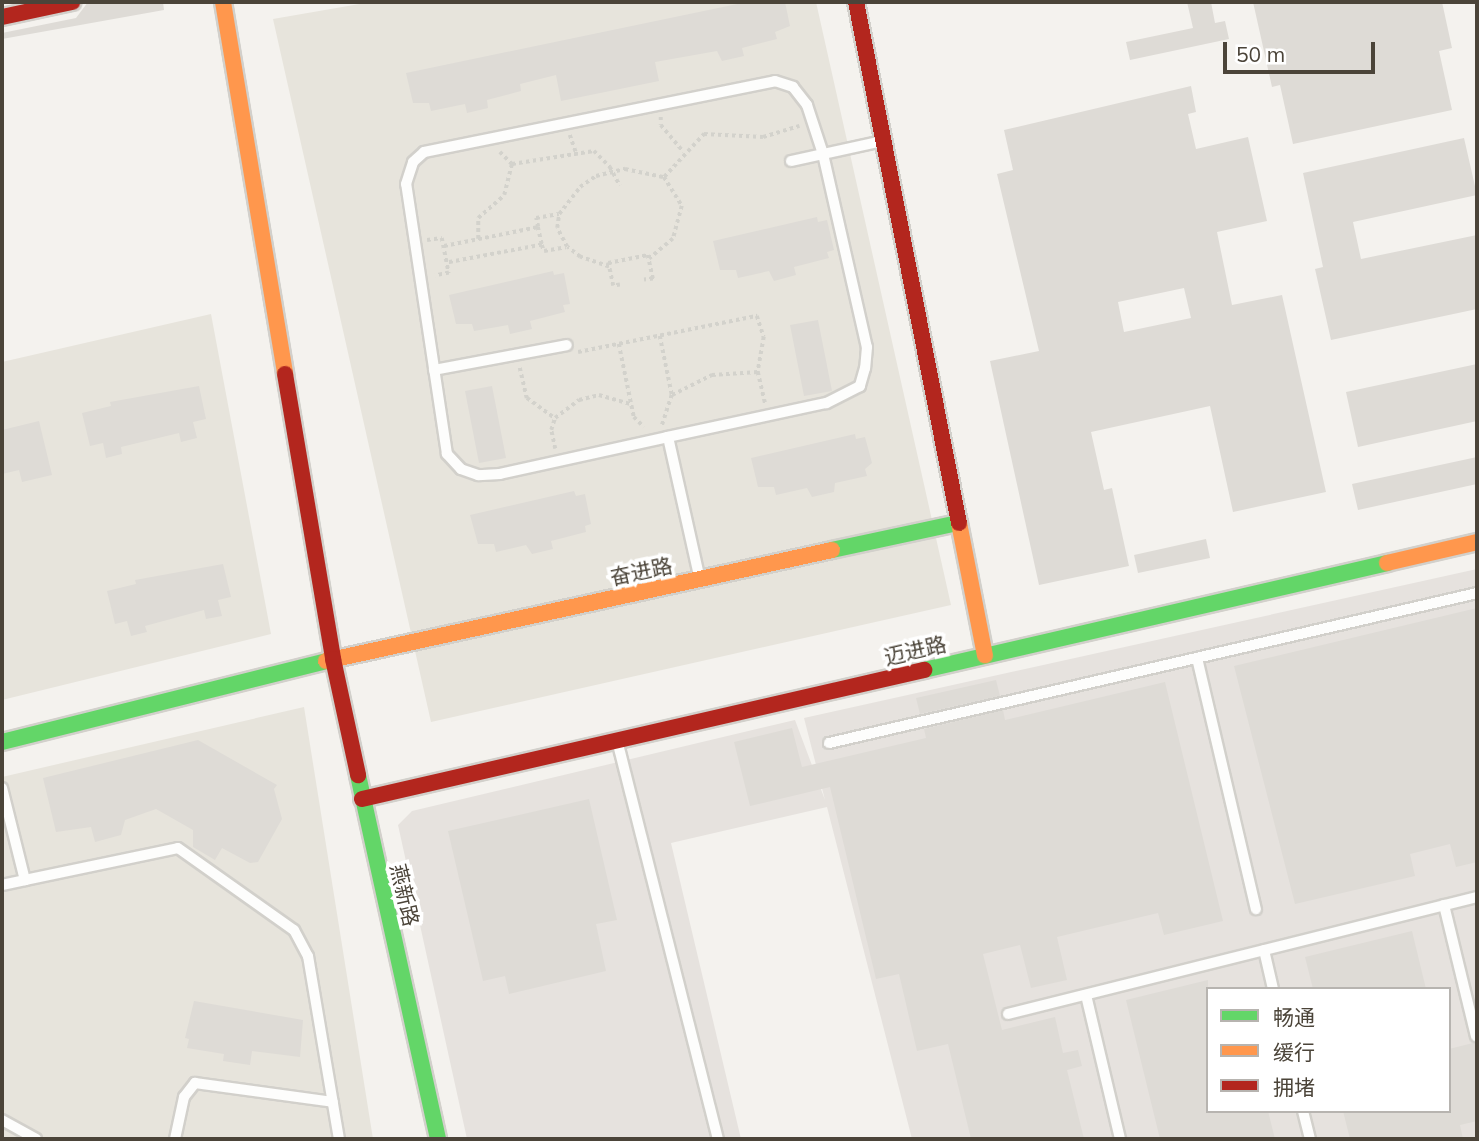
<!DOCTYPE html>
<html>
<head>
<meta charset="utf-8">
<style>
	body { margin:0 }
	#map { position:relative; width:1479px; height:1141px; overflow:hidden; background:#f4f2ee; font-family:Mulish,"Noto Sans SC",sans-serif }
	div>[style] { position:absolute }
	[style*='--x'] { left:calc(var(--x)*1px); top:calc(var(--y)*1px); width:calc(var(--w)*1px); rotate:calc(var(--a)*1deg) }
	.residential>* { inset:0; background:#e7e4dc }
	.industrial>* { inset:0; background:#e6e2de }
	.building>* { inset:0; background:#dedbd6 }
	.path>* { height:3.5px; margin-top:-1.75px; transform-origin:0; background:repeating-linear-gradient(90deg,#d3d2cc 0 3.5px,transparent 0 7px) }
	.roads { filter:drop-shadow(2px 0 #d2d0cb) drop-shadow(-2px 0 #d2d0cb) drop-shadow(0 2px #d2d0cb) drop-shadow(0 -2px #d2d0cb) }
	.lane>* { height:10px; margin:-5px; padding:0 5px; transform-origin:5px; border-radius:5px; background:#fdfdfc }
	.fast>* { height:16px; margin:-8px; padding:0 8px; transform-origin:8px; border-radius:8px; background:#63d668 }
	.slow>* { height:16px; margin:-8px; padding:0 8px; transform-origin:8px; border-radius:8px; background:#ff974d }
	.jam>* { height:16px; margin:-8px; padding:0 8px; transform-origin:8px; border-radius:8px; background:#b3261e }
	span { translate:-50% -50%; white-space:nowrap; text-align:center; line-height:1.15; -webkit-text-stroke:7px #fff; paint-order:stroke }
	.street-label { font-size:21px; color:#4b4439 }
	.frame { position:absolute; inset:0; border:4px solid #4b4439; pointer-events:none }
	.legend { position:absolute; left:1206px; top:987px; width:245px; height:126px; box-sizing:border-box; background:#fff; border:2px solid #b7b4b0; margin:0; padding:9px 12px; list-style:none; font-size:21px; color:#4b4439 }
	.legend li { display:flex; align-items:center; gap:14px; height:35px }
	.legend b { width:35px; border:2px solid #b7b4b0 }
	.scale { position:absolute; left:1223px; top:42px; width:152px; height:32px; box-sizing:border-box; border:4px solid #4b4439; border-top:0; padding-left:9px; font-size:21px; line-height:24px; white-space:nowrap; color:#4b4439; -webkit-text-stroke:5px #fff; paint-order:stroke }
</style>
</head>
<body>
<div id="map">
	<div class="residential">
		<i style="clip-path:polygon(371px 2px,816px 2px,951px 605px,431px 722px,273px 19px)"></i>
		<i style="clip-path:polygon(211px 314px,271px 634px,2px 700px,2px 362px)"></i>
		<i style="clip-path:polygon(304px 707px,373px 1139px,2px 1139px,2px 777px)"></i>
	</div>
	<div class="industrial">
		<i style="clip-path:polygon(evenodd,1477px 569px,1477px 1139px,912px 1139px,827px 807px,671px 843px,741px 1139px,467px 1139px,398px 825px,412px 811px,795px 720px,825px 800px,804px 718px,1477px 569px,1208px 989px,1449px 989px,1449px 1111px,1208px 1111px,1208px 989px)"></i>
	</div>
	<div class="building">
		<i style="clip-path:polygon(88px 2px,163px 2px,164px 10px,2px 39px,2px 33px,76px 18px)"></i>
		<i style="clip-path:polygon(747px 2px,785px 2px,790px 26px,775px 32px,777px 39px,742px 48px,744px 56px,722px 61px,717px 51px,655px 62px,659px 81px,561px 101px,556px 75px,520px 84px,521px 91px,487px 100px,488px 108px,467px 113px,465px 104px,431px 111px,429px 103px,413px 103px,406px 73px)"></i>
		<i style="clip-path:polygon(1187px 2px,1211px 2px,1215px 23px,1225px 21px,1229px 39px,1130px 60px,1126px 42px,1193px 28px)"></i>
		<i style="clip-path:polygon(1253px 2px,1442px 2px,1452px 48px,1439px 51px,1452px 110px,1293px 144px,1280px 85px,1272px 87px)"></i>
		<i style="clip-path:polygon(evenodd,1191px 86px,1196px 112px,1188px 114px,1196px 149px,1248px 137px,1267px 221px,1217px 232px,1232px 305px,1282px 295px,1326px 492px,1233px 512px,1210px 406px,1091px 432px,1104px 490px,1112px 488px,1129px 566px,1039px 585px,990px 361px,1039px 351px,997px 174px,1013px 170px,1004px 130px,1191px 86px,1184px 288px,1191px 318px,1124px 332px,1118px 302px,1184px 288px)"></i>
		<i style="clip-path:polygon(1464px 138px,1477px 195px,1353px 222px,1361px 259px,1477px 235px,1477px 309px,1331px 340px,1315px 269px,1323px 267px,1303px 173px)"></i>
		<i style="clip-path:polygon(817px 217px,818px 222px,827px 220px,834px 250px,827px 252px,829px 258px,794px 267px,796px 275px,774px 281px,769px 271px,738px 278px,736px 270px,720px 270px,713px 241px)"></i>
		<i style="clip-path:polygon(553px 271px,554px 275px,564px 273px,570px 304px,563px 305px,565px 312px,530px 321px,532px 329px,510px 334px,508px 325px,474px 331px,472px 324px,456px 324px,449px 295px)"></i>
		<i style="clip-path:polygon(818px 320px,832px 391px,804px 396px,790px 325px)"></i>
		<i style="clip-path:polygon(1477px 364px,1477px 421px,1358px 447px,1346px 392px)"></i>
		<i style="clip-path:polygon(199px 386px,206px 419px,193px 422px,197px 438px,181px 442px,179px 433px,121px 447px,122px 454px,106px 458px,103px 443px,90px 446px,82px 413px,111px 406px,110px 402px)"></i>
		<i style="clip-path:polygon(492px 386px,506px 458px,479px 463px,465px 391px)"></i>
		<i style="clip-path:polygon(39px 421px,52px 475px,22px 482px,19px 470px,2px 474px,2px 430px)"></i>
		<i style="clip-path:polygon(855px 434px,856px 439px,865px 437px,872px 463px,865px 469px,867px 476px,835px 483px,834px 492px,812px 497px,807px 488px,776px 495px,774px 487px,758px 487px,751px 458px)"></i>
		<i style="clip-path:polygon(1477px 457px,1477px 484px,1358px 510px,1352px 484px)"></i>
		<i style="clip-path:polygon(574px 491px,576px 496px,585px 494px,591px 524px,585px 526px,586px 532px,551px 541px,553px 549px,532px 554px,526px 545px,496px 552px,494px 544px,478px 544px,470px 515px)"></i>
		<i style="clip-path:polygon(1206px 539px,1210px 558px,1138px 573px,1134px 555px)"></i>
		<i style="clip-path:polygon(223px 564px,231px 597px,218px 600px,222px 616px,206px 619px,204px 610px,145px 626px,147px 632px,131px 636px,127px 621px,115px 624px,107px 591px,136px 584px,135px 580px)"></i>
		<i style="clip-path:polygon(1477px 608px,1477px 862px,1456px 867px,1450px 844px,1410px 854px,1415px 876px,1295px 904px,1234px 666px)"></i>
		<i style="clip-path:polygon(996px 680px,1000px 696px,920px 714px,916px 698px)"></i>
		<i style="clip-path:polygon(1165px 682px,1223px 921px,1164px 935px,1158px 913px,1057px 937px,1067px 980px,1031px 988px,1020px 945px,983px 954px,1002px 1030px,1055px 1017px,1063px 1053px,1078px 1050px,1082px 1066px,1067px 1070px,1084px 1139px,971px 1139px,948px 1044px,917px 1051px,899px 974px,876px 979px,830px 787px,750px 806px,734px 742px,792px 728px,802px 767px,926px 738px,924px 729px,1003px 710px,1005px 720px)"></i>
		<i style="clip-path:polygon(198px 740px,277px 785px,274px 789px,282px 819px,258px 862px,250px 863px,222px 848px,215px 860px,193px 847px,193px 830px,156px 809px,125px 820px,121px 835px,95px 842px,91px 827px,56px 832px,43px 778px)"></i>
		<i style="clip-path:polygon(589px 799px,617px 920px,596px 924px,606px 971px,509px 994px,505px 976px,483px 981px,448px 831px)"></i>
		<i style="clip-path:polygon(1412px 931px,1426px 989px,1313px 989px,1305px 957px)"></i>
		<i style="clip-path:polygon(1208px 980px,1208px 1111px,1268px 1111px,1275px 1139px,1160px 1139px,1126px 1000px)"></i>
		<i style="clip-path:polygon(194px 1001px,303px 1020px,300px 1057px,252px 1051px,250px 1065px,223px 1061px,224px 1054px,187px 1048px,189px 1039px,185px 1038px)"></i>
		<i style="clip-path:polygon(1473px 1043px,1477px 1043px,1477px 1121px,1460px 1125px,1463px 1139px,1350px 1139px,1343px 1111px,1449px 1111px,1449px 1049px)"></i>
	</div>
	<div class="path">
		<i style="--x:661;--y:117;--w:8;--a:90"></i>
		<i style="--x:661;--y:125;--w:35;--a:50"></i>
		<i style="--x:570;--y:135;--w:18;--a:71"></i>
		<i style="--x:500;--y:152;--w:17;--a:45"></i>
		<i style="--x:664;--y:177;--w:59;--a:-47.1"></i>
		<i style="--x:704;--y:134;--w:59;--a:2.9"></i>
		<i style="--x:763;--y:137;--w:38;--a:-17"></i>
		<i style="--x:538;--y:227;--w:9;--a:-103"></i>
		<i style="--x:536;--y:218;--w:23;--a:-10"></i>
		<i style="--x:478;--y:239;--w:21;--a:-90"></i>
		<i style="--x:478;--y:218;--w:35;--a:-41"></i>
		<i style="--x:504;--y:195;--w:32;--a:-76"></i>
		<i style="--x:512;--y:164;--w:83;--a:-9"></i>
		<i style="--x:594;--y:151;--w:23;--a:45"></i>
		<i style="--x:610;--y:167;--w:21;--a:62"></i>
		<i style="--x:427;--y:240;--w:15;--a:-8"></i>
		<i style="--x:442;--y:238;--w:36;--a:79"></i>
		<i style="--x:449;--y:273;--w:14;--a:168"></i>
		<i style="--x:542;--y:245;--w:6;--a:72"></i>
		<i style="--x:544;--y:251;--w:22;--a:-10"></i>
		<i style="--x:444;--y:246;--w:96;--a:-11.4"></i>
		<i style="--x:538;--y:227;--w:18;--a:77"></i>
		<i style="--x:542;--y:245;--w:97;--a:169.3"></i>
		<i style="--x:609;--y:267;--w:31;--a:-161"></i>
		<i style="--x:580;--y:257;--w:16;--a:-142"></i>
		<i style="--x:567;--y:247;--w:21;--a:-118"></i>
		<i style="--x:557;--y:228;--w:14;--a:-82"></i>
		<i style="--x:559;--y:214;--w:34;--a:-52"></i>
		<i style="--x:580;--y:187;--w:19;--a:-35"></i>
		<i style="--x:596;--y:176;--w:30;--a:-14"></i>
		<i style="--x:625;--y:169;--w:40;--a:12"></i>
		<i style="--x:664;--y:177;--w:34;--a:58"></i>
		<i style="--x:682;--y:206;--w:34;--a:105"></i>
		<i style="--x:673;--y:239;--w:31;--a:140"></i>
		<i style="--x:620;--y:285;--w:7;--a:172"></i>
		<i style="--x:613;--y:286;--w:24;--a:-102"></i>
		<i style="--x:608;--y:263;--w:41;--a:-11.3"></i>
		<i style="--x:648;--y:255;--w:25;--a:78"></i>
		<i style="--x:653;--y:279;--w:9;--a:174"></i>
		<i style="--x:660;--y:336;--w:60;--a:78.5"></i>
		<i style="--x:672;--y:395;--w:33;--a:108"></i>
		<i style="--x:619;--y:344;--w:75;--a:78.4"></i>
		<i style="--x:634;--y:417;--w:14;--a:45"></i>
		<i style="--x:578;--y:352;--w:183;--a:-11.4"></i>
		<i style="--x:757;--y:316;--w:22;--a:72"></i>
		<i style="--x:764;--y:337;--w:36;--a:100"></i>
		<i style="--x:758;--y:372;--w:32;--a:77"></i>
		<i style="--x:520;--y:368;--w:31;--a:77"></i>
		<i style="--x:527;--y:398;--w:34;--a:36"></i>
		<i style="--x:672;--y:395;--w:45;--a:-26.6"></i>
		<i style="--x:712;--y:375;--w:46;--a:-3.7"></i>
		<i style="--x:555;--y:449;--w:19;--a:-102"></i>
		<i style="--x:551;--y:430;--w:13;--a:-72"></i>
		<i style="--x:555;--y:418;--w:30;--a:-37"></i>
		<i style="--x:579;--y:400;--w:21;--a:-14"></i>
		<i style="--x:599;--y:395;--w:33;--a:16"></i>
	</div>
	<div class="roads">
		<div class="lane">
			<i style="--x:791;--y:161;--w:94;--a:-12.3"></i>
			<i style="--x:434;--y:370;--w:135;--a:-10.6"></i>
			<i style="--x:668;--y:437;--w:172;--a:167.6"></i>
			<i style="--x:500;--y:474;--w:22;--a:177"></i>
			<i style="--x:478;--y:475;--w:18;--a:-161"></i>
			<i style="--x:461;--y:469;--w:21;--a:-133"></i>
			<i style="--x:447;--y:454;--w:273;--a:-98.6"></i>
			<i style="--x:406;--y:184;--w:23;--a:-72"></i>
			<i style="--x:413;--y:162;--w:15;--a:-42"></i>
			<i style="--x:424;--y:152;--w:358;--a:-11.4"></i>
			<i style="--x:775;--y:81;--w:19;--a:18"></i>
			<i style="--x:793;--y:87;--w:23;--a:52"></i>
			<i style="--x:807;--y:105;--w:52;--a:71.9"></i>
			<i style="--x:823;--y:154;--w:198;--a:77.2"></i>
			<i style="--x:867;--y:347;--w:21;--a:95"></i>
			<i style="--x:865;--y:368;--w:19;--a:106"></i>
			<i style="--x:860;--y:386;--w:38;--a:153"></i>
			<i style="--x:826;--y:403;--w:162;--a:167.9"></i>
			<i style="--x:668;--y:437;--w:142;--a:77.4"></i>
			<i style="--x:1197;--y:658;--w:258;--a:76.8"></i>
			<i style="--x:829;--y:743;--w:665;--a:-13.03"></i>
			<i style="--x:618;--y:744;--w:407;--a:75.8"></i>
			<i style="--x:2;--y:788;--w:95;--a:76"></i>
			<i style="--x:25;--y:880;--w:156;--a:-11.8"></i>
			<i style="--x:178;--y:848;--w:142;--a:35.3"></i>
			<i style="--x:294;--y:930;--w:30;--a:62"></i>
			<i style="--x:308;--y:956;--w:186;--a:80.4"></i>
			<i style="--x:2;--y:885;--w:24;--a:-12"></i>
			<i style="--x:1444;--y:905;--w:135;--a:76.3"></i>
			<i style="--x:1264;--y:950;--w:40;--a:77"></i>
			<i style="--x:1086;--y:995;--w:148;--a:76.7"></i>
			<i style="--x:1008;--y:1014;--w:483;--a:-14"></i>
			<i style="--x:1303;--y:1111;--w:29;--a:76"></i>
			<i style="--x:2;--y:1120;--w:39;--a:29"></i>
			<i style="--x:175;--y:1139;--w:43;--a:-77.9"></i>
			<i style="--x:184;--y:1097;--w:18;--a:-52"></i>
			<i style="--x:195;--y:1083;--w:139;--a:7.8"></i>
		</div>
		<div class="fast">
			<i style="--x:832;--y:550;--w:129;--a:-12.1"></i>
			<i style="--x:924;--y:670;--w:475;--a:-13"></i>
			<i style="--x:2;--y:742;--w:334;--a:-14"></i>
			<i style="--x:358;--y:775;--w:373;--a:77.6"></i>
		</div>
		<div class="slow">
			<i style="--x:223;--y:2;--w:377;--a:80.5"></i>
			<i style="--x:959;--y:523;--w:135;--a:78.9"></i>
			<i style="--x:1387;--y:563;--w:92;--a:-13.1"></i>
			<i style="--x:326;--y:661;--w:518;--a:-12.37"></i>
		</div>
		<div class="jam">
			<i style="--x:856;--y:2;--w:531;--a:78.82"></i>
			<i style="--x:2;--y:17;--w:72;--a:-12.1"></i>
			<i style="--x:285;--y:374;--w:289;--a:80.4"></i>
			<i style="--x:333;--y:659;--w:119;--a:77.8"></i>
			<i style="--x:362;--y:799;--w:577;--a:-12.93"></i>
		</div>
	</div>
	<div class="street-label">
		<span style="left:641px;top:571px;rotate:-12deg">奋进路</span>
		<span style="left:915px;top:650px;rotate:-13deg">迈进路</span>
		<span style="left:405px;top:895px;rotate:77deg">燕新路</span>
	</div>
	<div class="frame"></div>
	<ul class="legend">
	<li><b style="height:9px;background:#63d668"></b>畅通</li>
	<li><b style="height:9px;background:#ff974d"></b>缓行</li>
	<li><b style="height:9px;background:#b3261e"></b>拥堵</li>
	</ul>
	<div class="scale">50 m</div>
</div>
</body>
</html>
